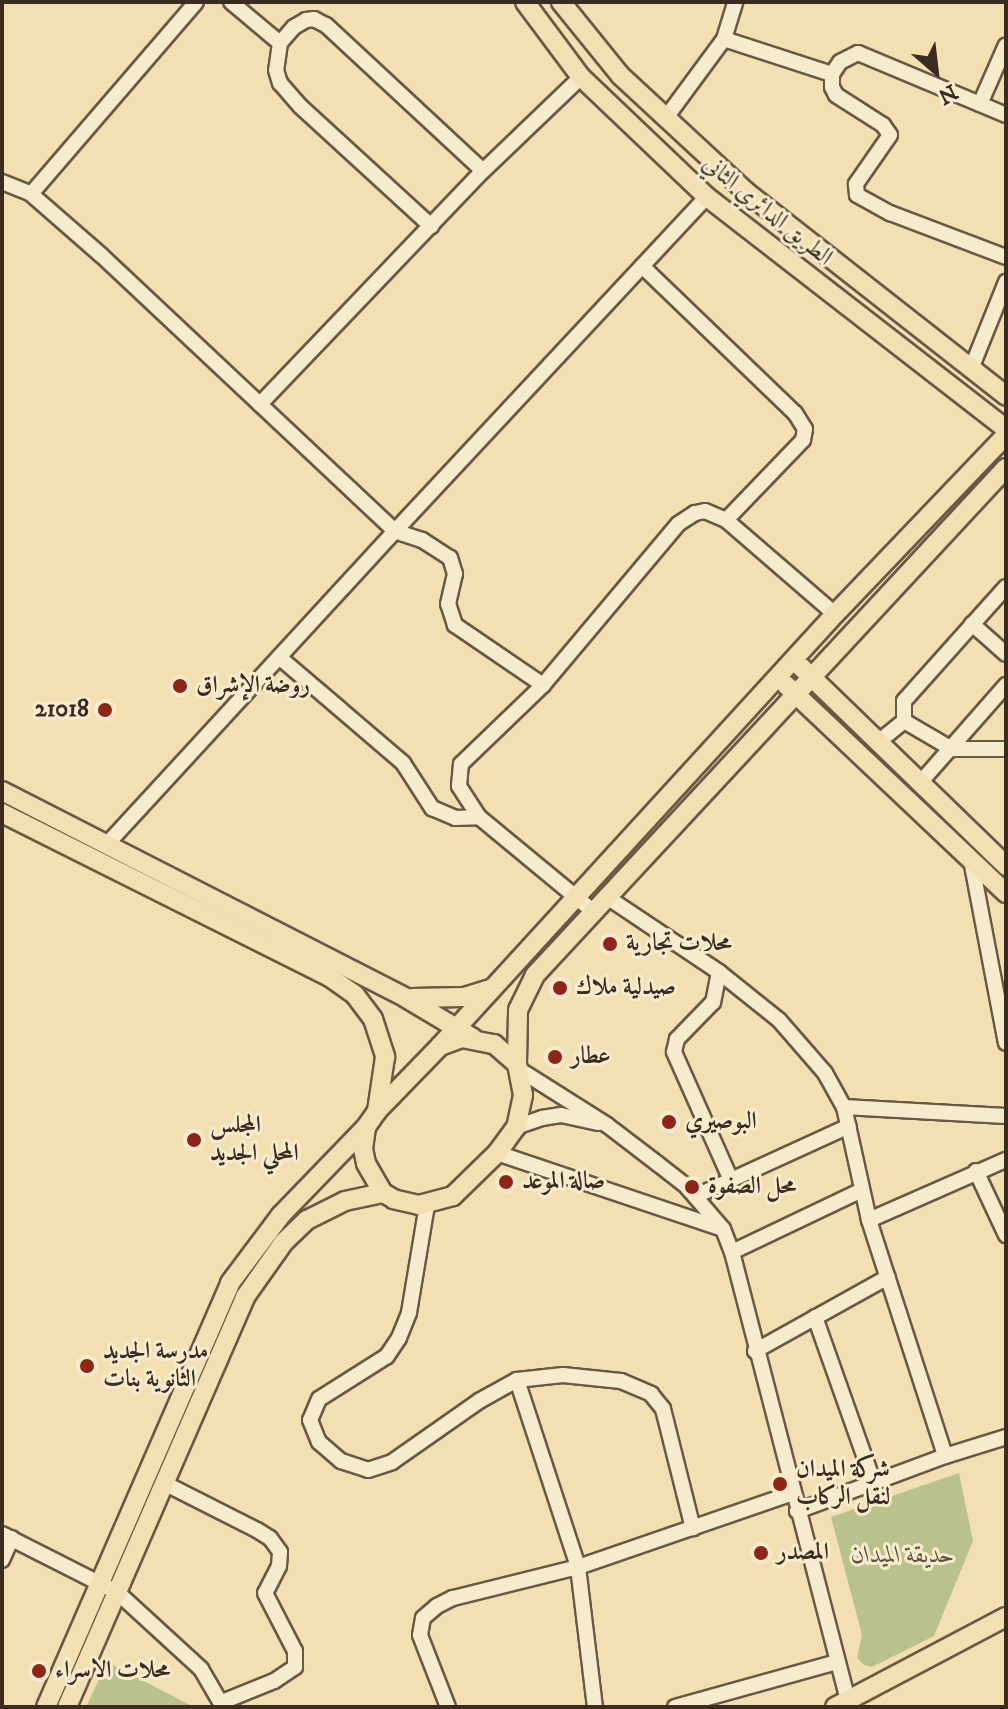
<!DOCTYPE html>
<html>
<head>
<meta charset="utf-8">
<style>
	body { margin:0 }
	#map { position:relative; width:1008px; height:1709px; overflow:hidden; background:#f3e0b2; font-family:"IM FELL DW Pica",Amiri,serif }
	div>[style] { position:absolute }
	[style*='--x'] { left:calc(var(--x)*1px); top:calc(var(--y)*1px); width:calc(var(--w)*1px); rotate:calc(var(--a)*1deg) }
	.green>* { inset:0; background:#bac28c }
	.roads { filter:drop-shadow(2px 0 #695845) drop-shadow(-2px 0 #695845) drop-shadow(0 2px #695845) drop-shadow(0 -2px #695845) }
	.minor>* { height:14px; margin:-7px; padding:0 7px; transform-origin:7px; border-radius:7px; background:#f7ebcd }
	.major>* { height:18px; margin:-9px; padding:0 9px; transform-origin:9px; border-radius:9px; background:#f3e0b2 }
	.dots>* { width:22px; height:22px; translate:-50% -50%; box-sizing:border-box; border:4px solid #f7ebcd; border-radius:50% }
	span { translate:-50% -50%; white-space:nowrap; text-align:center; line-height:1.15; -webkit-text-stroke:6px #f7ebcd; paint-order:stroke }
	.street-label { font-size:24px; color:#3b2b21 }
	.poi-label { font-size:24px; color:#3b2b21; font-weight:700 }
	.left { translate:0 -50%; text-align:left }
	.right { translate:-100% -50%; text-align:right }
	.park-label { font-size:24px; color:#5b513c; font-style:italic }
	.frame { position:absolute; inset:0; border:4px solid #3b2b21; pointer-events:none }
	.north { position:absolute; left:896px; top:32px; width:80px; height:80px; -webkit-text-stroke:6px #f7ebcd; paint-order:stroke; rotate:152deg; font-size:22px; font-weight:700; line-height:32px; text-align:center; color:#3b2b21 }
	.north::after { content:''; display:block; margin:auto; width:28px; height:36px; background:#3b2b21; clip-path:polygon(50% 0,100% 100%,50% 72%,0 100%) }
</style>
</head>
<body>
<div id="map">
	<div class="green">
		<i style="clip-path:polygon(959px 1473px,973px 1541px,934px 1636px,872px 1667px,864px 1665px,857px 1658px,862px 1635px,831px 1517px)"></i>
		<i style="clip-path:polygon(107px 1662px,194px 1707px,86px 1707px)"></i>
	</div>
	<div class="roads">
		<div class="minor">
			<i style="--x:231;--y:2;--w:64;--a:39.9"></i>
			<i style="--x:280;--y:43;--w:27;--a:98"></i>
			<i style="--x:276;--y:70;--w:14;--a:73"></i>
			<i style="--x:280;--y:83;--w:30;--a:49"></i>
			<i style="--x:300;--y:106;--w:178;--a:42.5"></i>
			<i style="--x:724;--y:39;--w:114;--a:18"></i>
			<i style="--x:832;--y:74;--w:14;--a:-56"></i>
			<i style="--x:840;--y:62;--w:20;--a:-27"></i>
			<i style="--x:858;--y:53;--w:160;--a:22.7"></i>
			<i style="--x:280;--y:43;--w:21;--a:-49"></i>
			<i style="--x:294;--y:27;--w:14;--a:-30"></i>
			<i style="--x:306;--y:20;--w:8;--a:-7"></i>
			<i style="--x:314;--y:19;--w:13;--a:27"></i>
			<i style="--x:326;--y:25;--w:214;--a:42.9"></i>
			<i style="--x:832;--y:74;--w:13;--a:90"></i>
			<i style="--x:832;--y:87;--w:9;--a:63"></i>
			<i style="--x:836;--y:95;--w:56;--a:32.6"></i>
			<i style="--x:883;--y:125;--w:12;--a:55"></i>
			<i style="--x:890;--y:135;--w:60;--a:124.8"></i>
			<i style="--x:856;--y:184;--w:11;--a:85"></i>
			<i style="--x:857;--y:195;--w:38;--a:29"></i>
			<i style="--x:890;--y:213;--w:124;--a:20.8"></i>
			<i style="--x:980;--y:104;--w:64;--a:-66.2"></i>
			<i style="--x:665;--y:119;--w:99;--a:-53.6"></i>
			<i style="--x:724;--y:39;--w:39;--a:-73"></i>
			<i style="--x:2;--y:182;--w:31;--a:22"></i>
			<i style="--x:31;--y:194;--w:93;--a:41.1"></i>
			<i style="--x:101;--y:255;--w:403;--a:43.2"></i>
			<i style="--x:395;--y:531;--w:427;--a:132.6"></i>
			<i style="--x:31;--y:194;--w:253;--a:-49.3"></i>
			<i style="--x:642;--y:266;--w:212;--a:43.9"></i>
			<i style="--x:795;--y:413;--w:19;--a:58"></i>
			<i style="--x:805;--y:429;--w:11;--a:100"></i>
			<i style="--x:803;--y:440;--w:111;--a:133.9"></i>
			<i style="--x:971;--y:369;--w:94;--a:-68.1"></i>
			<i style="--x:260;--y:404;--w:323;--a:-46.3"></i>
			<i style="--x:483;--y:171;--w:136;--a:-43.8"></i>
			<i style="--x:972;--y:624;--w:45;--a:41.4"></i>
			<i style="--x:279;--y:657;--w:163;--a:40.5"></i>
			<i style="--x:403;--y:763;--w:54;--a:57.2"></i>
			<i style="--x:432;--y:808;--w:25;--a:23"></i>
			<i style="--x:455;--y:818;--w:24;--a:-2"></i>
			<i style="--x:543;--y:685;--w:107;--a:-145.7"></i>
			<i style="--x:455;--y:625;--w:22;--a:-108"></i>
			<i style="--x:448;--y:604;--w:31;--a:-77"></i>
			<i style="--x:455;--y:574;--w:17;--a:-107"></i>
			<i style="--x:450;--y:558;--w:33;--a:-147"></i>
			<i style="--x:422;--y:540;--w:28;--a:-162"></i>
			<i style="--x:395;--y:531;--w:457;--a:-47"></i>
			<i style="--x:904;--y:721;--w:20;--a:-90"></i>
			<i style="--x:904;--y:701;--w:153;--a:-48.2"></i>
			<i style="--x:877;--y:743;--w:35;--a:-39"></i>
			<i style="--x:904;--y:721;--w:56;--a:30.3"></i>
			<i style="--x:952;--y:749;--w:54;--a:0"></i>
			<i style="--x:919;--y:784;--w:132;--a:-48.7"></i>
			<i style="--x:971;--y:860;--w:186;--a:79.2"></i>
			<i style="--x:607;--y:897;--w:135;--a:33.8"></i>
			<i style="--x:719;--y:972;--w:77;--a:38.7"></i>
			<i style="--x:779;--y:1020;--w:70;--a:49"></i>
			<i style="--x:825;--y:1073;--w:39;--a:61"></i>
			<i style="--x:844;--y:1107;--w:116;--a:77.5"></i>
			<i style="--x:869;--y:1220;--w:248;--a:72.1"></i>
			<i style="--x:945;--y:1456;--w:158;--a:159.6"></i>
			<i style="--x:594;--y:912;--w:149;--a:-140.4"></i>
			<i style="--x:479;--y:817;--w:37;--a:-123"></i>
			<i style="--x:459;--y:786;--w:22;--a:-85"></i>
			<i style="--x:461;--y:764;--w:114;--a:-43.9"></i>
			<i style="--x:543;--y:685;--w:210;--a:-50"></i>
			<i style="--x:678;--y:524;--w:20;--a:-33"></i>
			<i style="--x:695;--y:513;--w:10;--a:-11"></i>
			<i style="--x:705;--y:511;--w:23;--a:23"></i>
			<i style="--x:726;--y:520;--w:144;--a:40.8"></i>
			<i style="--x:719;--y:972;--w:31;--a:101"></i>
			<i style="--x:713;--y:1002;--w:52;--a:134.2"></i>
			<i style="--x:677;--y:1039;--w:13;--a:103"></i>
			<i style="--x:674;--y:1052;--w:140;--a:66"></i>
			<i style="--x:520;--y:1070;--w:103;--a:32.3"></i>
			<i style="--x:607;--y:1125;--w:64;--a:37.4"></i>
			<i style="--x:658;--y:1164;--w:37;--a:38"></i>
			<i style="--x:687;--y:1187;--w:55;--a:49.4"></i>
			<i style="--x:723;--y:1229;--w:25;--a:69"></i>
			<i style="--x:732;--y:1252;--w:470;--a:75.5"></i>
			<i style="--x:844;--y:1107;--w:162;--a:3.2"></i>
			<i style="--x:516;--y:1127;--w:28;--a:-19"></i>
			<i style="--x:542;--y:1118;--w:19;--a:-9"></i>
			<i style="--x:561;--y:1115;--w:39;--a:12"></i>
			<i style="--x:497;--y:1153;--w:238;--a:18.6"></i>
			<i style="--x:976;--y:1171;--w:71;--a:64.9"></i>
			<i style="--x:696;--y:1196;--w:168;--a:-24.6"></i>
			<i style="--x:427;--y:1205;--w:109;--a:99.5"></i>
			<i style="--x:409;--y:1313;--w:27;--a:112"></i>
			<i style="--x:399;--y:1338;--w:22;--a:124"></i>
			<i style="--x:387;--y:1356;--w:80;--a:147.7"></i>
			<i style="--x:319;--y:1399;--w:23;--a:113"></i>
			<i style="--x:310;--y:1420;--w:24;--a:68"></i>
			<i style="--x:319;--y:1442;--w:29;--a:41"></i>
			<i style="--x:341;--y:1461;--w:28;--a:18"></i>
			<i style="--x:368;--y:1470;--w:25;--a:-18"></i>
			<i style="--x:392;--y:1462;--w:106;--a:-35"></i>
			<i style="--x:479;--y:1401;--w:43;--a:-28.9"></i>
			<i style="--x:517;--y:1380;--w:46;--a:-6.2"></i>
			<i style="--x:563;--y:1375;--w:58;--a:5.9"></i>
			<i style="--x:621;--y:1381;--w:33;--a:23"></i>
			<i style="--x:651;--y:1394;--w:19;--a:51"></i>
			<i style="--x:663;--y:1409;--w:123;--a:75.9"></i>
			<i style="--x:869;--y:1220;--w:150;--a:-23.7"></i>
			<i style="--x:732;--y:1252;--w:144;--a:-25.5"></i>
			<i style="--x:815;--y:1317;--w:174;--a:70.5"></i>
			<i style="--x:755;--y:1351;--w:152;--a:-29.1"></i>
			<i style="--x:517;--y:1380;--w:197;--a:71.9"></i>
			<i style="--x:578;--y:1567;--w:141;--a:83.1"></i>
			<i style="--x:945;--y:1456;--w:64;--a:-17.3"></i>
			<i style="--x:164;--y:1483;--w:104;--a:26.8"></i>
			<i style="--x:257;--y:1530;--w:15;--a:32"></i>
			<i style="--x:270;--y:1538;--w:17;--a:54"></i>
			<i style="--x:280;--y:1552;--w:14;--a:94"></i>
			<i style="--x:279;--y:1566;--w:30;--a:117"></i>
			<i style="--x:265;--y:1593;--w:65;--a:62.7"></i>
			<i style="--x:295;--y:1651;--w:16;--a:90"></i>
			<i style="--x:295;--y:1667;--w:25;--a:146"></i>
			<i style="--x:274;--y:1681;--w:56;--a:158"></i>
			<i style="--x:2;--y:1534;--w:129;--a:26.8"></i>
			<i style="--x:117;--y:1592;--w:114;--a:42.5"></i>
			<i style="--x:201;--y:1669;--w:44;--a:59.9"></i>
			<i style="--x:2;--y:1560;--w:24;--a:-66"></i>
			<i style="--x:448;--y:1707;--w:77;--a:-111.3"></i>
			<i style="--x:420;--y:1635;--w:17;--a:-80"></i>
			<i style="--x:423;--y:1618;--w:18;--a:-41"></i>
			<i style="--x:437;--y:1606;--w:18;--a:-27"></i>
			<i style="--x:453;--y:1598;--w:129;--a:-13.9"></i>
			<i style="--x:578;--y:1567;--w:227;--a:-19"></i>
			<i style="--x:675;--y:1707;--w:168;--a:-15.5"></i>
		</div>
		<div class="major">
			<i style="--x:525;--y:2;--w:94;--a:53.3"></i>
			<i style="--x:581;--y:77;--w:174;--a:43.6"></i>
			<i style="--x:707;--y:197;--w:378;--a:37.8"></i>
			<i style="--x:561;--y:2;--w:95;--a:51"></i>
			<i style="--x:621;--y:76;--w:169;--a:42.8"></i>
			<i style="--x:745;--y:191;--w:332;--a:38.1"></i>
			<i style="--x:801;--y:667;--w:286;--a:44.1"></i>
			<i style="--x:786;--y:685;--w:303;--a:43.4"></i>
			<i style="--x:2;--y:791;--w:454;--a:27.1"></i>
			<i style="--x:406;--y:998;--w:78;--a:30.8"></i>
			<i style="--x:2;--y:813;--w:368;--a:26.6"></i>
			<i style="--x:331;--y:978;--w:29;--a:35"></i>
			<i style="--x:355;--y:995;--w:30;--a:53"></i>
			<i style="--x:373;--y:1019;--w:40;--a:72"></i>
			<i style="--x:385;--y:1057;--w:55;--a:98.4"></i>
			<i style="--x:412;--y:998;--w:52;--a:-1.1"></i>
			<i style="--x:464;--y:997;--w:27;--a:-17"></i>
			<i style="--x:462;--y:1038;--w:33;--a:11"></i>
			<i style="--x:494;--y:1044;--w:30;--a:41"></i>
			<i style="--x:517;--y:1064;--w:32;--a:79"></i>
			<i style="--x:523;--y:1095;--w:33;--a:102"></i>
			<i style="--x:516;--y:1127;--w:32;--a:126"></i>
			<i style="--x:497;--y:1153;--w:62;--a:135.7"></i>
			<i style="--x:453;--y:1196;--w:35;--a:165"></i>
			<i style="--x:419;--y:1205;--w:26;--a:-167"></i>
			<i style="--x:394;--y:1199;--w:13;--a:-151"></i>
			<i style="--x:383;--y:1193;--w:34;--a:-120"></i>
			<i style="--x:366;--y:1163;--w:14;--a:-102"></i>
			<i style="--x:363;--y:1149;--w:22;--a:-82"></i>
			<i style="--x:366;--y:1127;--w:19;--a:-55"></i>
			<i style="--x:377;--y:1111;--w:91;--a:-45.9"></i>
			<i style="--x:440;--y:1046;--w:23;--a:-20"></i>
			<i style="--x:440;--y:1046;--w:585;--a:-47.56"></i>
			<i style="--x:835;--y:614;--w:248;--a:-46.3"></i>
			<i style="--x:517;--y:1064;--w:54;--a:-88.9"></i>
			<i style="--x:518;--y:1010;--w:39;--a:-64"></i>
			<i style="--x:535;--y:975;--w:692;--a:-47.11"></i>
			<i style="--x:46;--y:1707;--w:462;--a:-66.5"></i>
			<i style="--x:230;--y:1283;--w:85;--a:-53.1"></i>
			<i style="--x:281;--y:1215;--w:122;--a:-46"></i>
			<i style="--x:67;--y:1707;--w:447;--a:-66.5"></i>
			<i style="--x:245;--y:1297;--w:67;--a:-54.7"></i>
			<i style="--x:284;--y:1242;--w:32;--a:-44"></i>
			<i style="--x:307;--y:1220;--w:42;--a:-26.6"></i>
			<i style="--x:345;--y:1201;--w:39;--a:-12"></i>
			<i style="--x:835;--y:1707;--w:193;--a:-27.8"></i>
		</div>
	</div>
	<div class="dots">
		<i style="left:180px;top:686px;background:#8f2418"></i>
		<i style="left:105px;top:710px;background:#8f2418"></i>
		<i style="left:610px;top:944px;background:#8f2418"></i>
		<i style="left:560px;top:988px;background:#8f2418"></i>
		<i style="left:555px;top:1057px;background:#8f2418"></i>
		<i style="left:669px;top:1122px;background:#8f2418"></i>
		<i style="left:194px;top:1140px;background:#8f2418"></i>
		<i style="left:506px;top:1182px;background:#8f2418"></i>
		<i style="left:692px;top:1187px;background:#8f2418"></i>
		<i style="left:87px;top:1366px;background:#8f2418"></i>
		<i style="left:780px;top:1484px;background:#8f2418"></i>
		<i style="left:761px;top:1553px;background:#8f2418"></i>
		<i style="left:39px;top:1671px;background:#8f2418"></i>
	</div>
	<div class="street-label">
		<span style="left:767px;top:211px;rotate:39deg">الطريق الدائري الثاني</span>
	</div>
	<div class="poi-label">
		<span class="left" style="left:196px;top:686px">روضة الإشراق</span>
		<span class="right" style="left:89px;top:710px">21018</span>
		<span class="left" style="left:626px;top:944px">محلات تجارية</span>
		<span class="left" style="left:576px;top:988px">صيدلية ملاك</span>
		<span class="left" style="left:571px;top:1057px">عطار</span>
		<span class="left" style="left:685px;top:1122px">البوصيري</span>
		<span class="left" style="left:210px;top:1140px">المجلس<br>المحلي الجديد</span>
		<span class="left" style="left:522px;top:1182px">صالة الموعد</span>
		<span class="left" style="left:708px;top:1187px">محل الصفوة</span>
		<span class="left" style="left:103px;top:1366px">مدرسة الجديد<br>الثانوية بنات</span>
		<span class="left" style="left:796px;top:1484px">شركة الميدان<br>لنقل الركاب</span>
		<span class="left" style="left:777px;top:1553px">المصدر</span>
		<span class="left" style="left:55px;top:1671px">محلات الاسراء</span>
	</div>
	<div class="park-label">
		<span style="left:903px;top:1556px">حديقة الميدان</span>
	</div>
	<div class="frame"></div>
	<div class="north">N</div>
</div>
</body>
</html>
